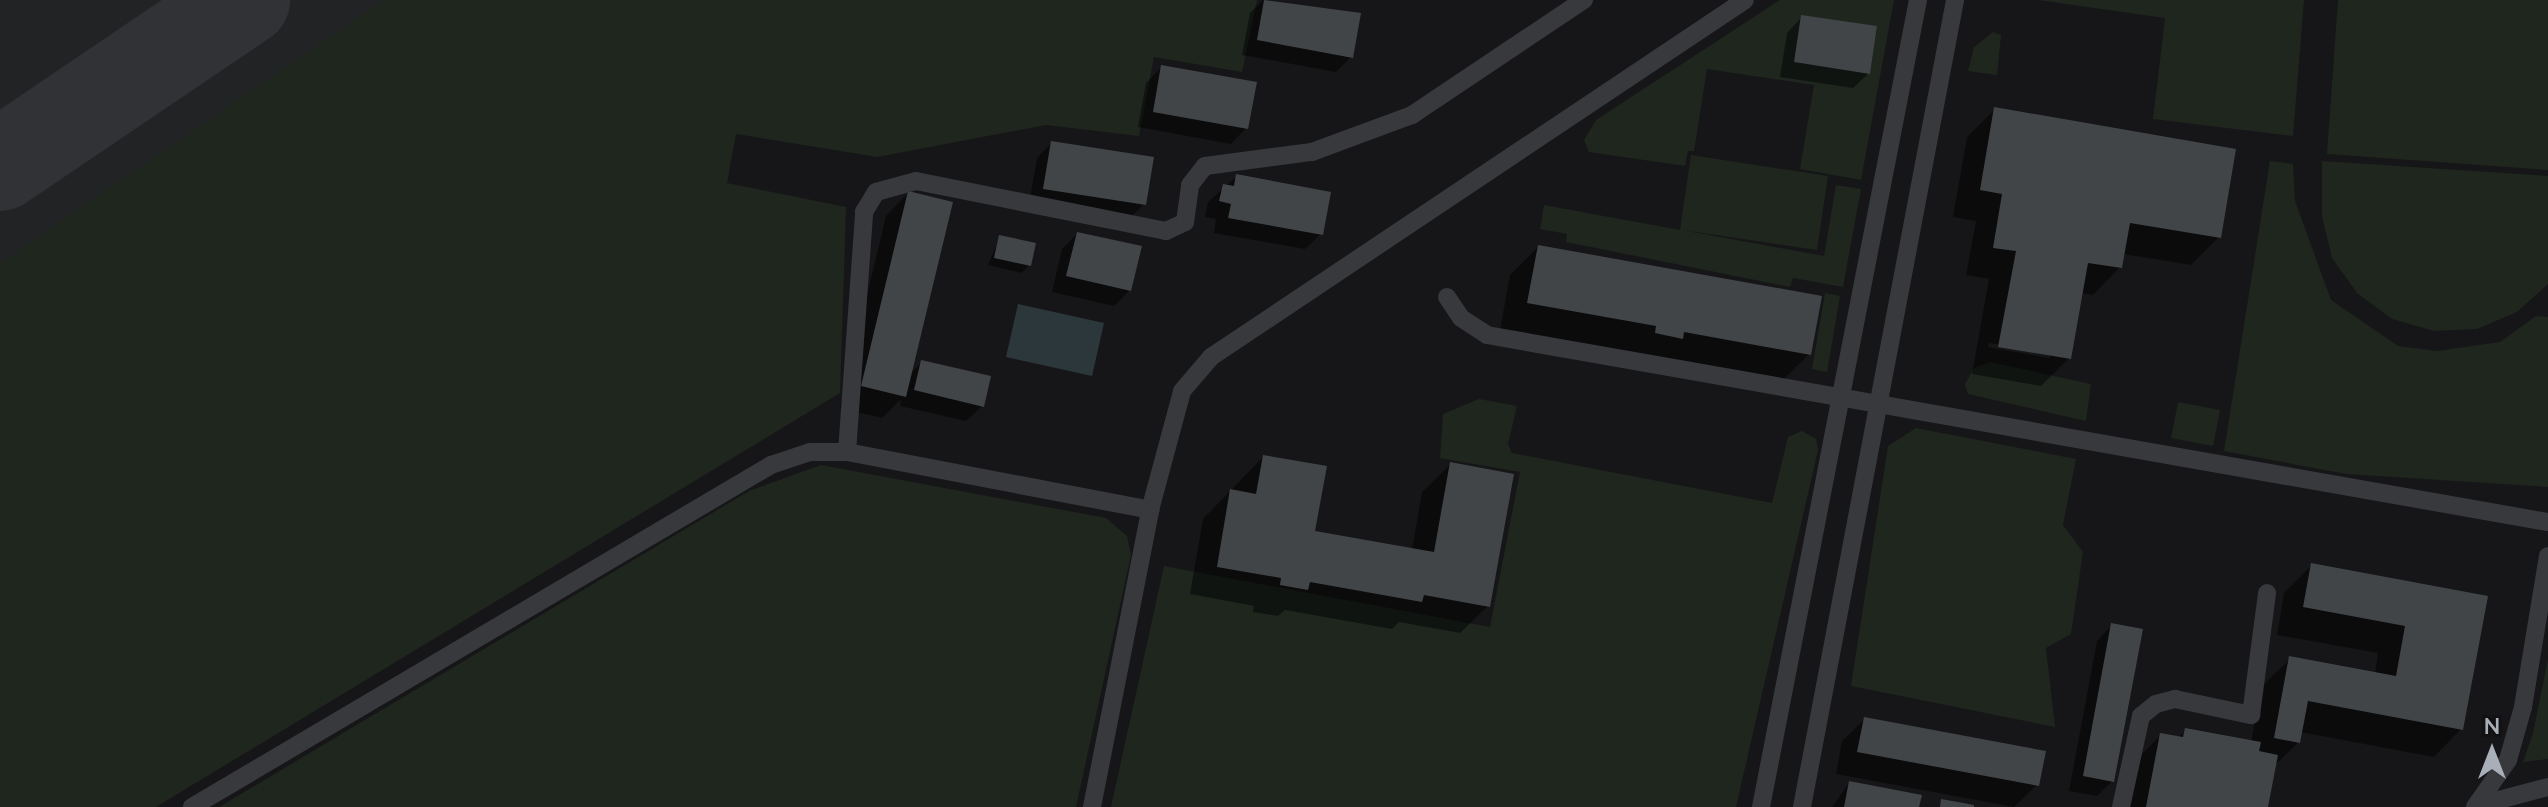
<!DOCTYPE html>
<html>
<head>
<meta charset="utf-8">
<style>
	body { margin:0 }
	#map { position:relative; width:2548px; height:807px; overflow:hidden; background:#161618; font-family:"Nunito Sans",sans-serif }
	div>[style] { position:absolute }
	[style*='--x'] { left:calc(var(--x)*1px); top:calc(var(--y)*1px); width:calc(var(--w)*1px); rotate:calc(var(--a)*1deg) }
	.built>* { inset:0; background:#222325 }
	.green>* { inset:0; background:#1e261e }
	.water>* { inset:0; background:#2c373c }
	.shadow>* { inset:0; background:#0007 }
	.taxiway>* { height:92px; margin:-46px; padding:0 46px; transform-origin:46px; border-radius:46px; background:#303235 }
	.building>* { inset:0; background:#424548 }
	.lane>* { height:18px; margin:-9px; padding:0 9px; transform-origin:9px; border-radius:9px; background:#37393d }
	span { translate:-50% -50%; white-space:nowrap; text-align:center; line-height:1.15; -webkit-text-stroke:7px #111113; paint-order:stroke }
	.north { position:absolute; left:2452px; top:711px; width:80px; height:80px; -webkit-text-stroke:6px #111113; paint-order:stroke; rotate:0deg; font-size:22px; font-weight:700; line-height:32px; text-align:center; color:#a8afb8 }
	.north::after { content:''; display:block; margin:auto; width:28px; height:36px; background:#a8afb8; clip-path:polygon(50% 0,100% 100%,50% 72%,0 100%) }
</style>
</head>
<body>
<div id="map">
	<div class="built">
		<i style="clip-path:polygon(0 0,737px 0,0 499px)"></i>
	</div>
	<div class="green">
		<i style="clip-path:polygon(384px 0,1257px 0,1242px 72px,1154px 57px,1139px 136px,1046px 125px,877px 157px,736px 134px,727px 183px,846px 207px,840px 393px,156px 807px,0 807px,0 263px)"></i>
		<i style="clip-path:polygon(evenodd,1780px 0,1894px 0,1861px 180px,1800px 169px,1814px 85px,1707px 69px,1694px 151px,1688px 151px,1685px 166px,1589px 152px,1584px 140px,1596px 120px,1780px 0,1801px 16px,1877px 26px,1870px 73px,1794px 62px,1801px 16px)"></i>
		<i style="clip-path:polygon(2038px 0,2304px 0,2293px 136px,2153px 119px,2165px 18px)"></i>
		<i style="clip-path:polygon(2338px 0,2548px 0,2548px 170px,2327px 154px)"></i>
		<i style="clip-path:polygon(1993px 32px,2001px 35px,1997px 75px,1968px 71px,1974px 47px)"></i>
		<i style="clip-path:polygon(1691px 155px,1828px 176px,1817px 250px,1682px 230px,1824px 256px,1836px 185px,1861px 189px,1843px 287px,1793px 278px,1790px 287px,1566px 242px,1567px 234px,1540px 229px,1544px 205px,1680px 230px)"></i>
		<i style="clip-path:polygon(2270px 161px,2293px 164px,2295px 201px,2331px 300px,2398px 346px,2437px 351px,2500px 342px,2536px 316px,2548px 317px,2548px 487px,2346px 474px,2224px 451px)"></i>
		<i style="clip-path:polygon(2322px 161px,2548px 176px,2548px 284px,2517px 312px,2477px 329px,2434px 331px,2392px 319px,2357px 293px,2332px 258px,2322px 216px)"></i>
		<i style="clip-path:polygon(1825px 293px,1840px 296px,1827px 372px,1812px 369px)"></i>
		<i style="clip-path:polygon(1990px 362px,2091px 384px,2086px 421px,1968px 394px,1965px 384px,1974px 368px)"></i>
		<i style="clip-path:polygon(1479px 399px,1517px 406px,1508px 444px,1512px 453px,1772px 503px,1788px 437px,1802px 431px,1816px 439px,1818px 450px,1736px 807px,1111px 807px,1164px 566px,1490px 627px,1520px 472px,1440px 458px,1443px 414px)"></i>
		<i style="clip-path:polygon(2178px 402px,2220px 410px,2213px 446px,2171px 438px)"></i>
		<i style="clip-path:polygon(1916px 428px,2076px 459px,2063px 525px,2083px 552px,2071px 634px,2046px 648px,2055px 727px,1851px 686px,1888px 446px)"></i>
		<i style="clip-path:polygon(821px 465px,1106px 518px,1127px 536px,1131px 555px,1076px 807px,219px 807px,749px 491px)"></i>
		<i style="clip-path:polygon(2548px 659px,2548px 759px,2523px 762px,2533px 733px)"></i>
	</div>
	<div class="water">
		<i style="clip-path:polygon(1018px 304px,1104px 323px,1092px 376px,1006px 357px)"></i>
	</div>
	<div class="shadow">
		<i style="clip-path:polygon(1263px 0,1359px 14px,1351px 57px,1336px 72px,1242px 55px,1250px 13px)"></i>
		<i style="clip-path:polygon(1802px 17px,1869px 73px,1853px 88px,1780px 77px,1787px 33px)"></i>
		<i style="clip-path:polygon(1162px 67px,1246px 128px,1231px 144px,1138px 127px,1146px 83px)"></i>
		<i style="clip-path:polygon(evenodd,1995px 109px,2219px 237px,2191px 265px,2123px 254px,2120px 267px,2093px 295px,2081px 293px,2069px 358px,2041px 386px,1972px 374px,1989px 279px,1966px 275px,1976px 221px,1953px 217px,1967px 137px,1995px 109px,1989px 343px,2050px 353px,2050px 358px,1988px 347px,1989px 343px)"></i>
		<i style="clip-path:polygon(1052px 143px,1144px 204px,1128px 220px,1029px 204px,1037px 158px)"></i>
		<i style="clip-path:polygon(1237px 176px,1321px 234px,1305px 249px,1214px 233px,1216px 219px,1205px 217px,1208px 202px)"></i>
		<i style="clip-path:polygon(908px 193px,910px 374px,922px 362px,982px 406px,966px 421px,900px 406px,901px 399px,882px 418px,840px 408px,886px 216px)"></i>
		<i style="clip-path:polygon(1077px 234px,1130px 290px,1114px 306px,1052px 292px,1062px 249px)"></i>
		<i style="clip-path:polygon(1000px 238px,1029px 265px,1022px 273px,988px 265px)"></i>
		<i style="clip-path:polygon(1538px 247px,1809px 354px,1781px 382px,1500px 330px,1510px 275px)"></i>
		<i style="clip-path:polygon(1263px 457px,1313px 533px,1412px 550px,1422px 492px,1450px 465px,1488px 606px,1460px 633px,1399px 622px,1392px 629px,1285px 610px,1278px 616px,1253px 612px,1254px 606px,1190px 594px,1203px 519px)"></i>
		<i style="clip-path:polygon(2312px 565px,2486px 597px,2461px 729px,2434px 757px,2300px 732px,2299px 742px,2274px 766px,2266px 807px,2129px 807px,2138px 758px,2161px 735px,2178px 738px,2186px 730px,2251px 742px,2262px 686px,2290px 659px,2375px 674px,2378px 653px,2277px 635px,2284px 593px)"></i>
		<i style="clip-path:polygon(2112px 625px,2112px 781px,2097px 796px,2069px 791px,2097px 641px)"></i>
		<i style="clip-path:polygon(1865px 719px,2037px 785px,2014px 807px,1836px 774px,1842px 741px)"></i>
		<i style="clip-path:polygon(1849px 783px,1917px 807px,1832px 807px)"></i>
	</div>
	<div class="taxiway">
		<i style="--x:0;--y:165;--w:295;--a:-34.1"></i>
	</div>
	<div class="building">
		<i style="clip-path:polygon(1264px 0,1361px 13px,1353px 58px,1257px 40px)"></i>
		<i style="clip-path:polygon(1801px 15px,1877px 26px,1870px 74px,1794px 62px)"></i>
		<i style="clip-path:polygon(1161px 65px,1257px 82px,1248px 129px,1153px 112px)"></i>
		<i style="clip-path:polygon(1994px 107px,2236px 149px,2221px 238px,2130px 223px,2122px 268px,2088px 263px,2071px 359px,1998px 347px,2016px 251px,1993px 248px,2002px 194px,1980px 190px)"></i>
		<i style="clip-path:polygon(1051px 141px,1154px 157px,1146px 205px,1043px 189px)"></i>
		<i style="clip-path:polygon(1236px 174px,1331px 192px,1323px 235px,1228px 218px,1231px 204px,1219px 201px,1223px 184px,1234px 186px)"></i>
		<i style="clip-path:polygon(908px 191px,953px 202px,906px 397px,861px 386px)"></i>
		<i style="clip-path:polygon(1077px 232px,1142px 246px,1131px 291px,1066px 276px)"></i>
		<i style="clip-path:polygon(999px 235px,1036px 243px,1031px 266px,994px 258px)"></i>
		<i style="clip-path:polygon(1538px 245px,1822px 296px,1811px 355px,1684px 332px,1683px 339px,1655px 333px,1656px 326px,1527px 303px)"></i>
		<i style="clip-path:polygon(921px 360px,991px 376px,984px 407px,914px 390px)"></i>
		<i style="clip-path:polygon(1263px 455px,1327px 466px,1315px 531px,1434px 552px,1450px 462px,1514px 474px,1490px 607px,1424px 595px,1422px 602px,1310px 582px,1308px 590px,1280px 585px,1281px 578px,1217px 567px,1230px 489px,1256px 494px)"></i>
		<i style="clip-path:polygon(2311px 563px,2488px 596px,2463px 730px,2308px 701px,2300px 743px,2274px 738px,2289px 656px,2396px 676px,2405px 626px,2303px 607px)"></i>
		<i style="clip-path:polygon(2111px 623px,2143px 629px,2114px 782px,2083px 776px)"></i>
		<i style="clip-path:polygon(1864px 717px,2046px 751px,2039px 786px,1857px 752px)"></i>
		<i style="clip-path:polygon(2185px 728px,2261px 742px,2259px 751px,2278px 755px,2268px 807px,2146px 807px,2160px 733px,2183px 737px)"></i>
		<i style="clip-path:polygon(1849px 781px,1922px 795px,1919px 807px,1844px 807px)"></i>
		<i style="clip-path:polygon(1941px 799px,1974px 805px,1974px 807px,1940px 807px)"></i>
	</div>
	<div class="lane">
		<i style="--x:1447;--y:297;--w:25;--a:56"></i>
		<i style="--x:1461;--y:318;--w:31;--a:33"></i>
		<i style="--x:1487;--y:335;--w:1077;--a:10"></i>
		<i style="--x:847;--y:452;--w:241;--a:-85.9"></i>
		<i style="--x:864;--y:212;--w:23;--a:-59"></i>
		<i style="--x:876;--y:192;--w:41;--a:-15.4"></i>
		<i style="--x:916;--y:181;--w:255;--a:11.3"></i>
		<i style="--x:1166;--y:231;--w:21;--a:-25"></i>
		<i style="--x:1185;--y:222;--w:37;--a:-82"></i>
		<i style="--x:1190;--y:185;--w:24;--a:-52"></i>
		<i style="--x:1205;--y:166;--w:108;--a:-7.5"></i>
		<i style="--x:1312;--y:152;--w:107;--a:-20.3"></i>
		<i style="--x:1412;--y:115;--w:207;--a:-33.8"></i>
		<i style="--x:2476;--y:806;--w:74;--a:-14.8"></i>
		<i style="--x:192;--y:807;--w:672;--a:-30.57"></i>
		<i style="--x:771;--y:465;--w:41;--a:-18.4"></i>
		<i style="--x:810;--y:452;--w:37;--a:0"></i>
		<i style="--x:847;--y:452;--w:309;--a:10.8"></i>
		<i style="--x:1150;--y:510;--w:123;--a:-74.9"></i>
		<i style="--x:1182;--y:391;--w:45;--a:-49.5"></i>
		<i style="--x:1211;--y:357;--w:642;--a:-33.76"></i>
		<i style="--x:1092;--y:807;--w:303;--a:-78.9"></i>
		<i style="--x:1761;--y:807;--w:822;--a:-78.99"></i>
		<i style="--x:1802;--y:807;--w:821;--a:-79.26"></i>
		<i style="--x:2121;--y:807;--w:93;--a:-77.6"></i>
		<i style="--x:2141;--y:716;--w:19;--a:-39"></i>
		<i style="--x:2156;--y:704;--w:20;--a:-15"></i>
		<i style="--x:2175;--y:699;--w:78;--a:11.9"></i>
		<i style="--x:2251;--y:715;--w:123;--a:-82.5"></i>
		<i style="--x:2475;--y:807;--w:57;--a:-54.9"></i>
		<i style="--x:2508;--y:760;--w:55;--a:-74.2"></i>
		<i style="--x:2523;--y:707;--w:153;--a:-80.6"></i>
	</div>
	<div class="north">N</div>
</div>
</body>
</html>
